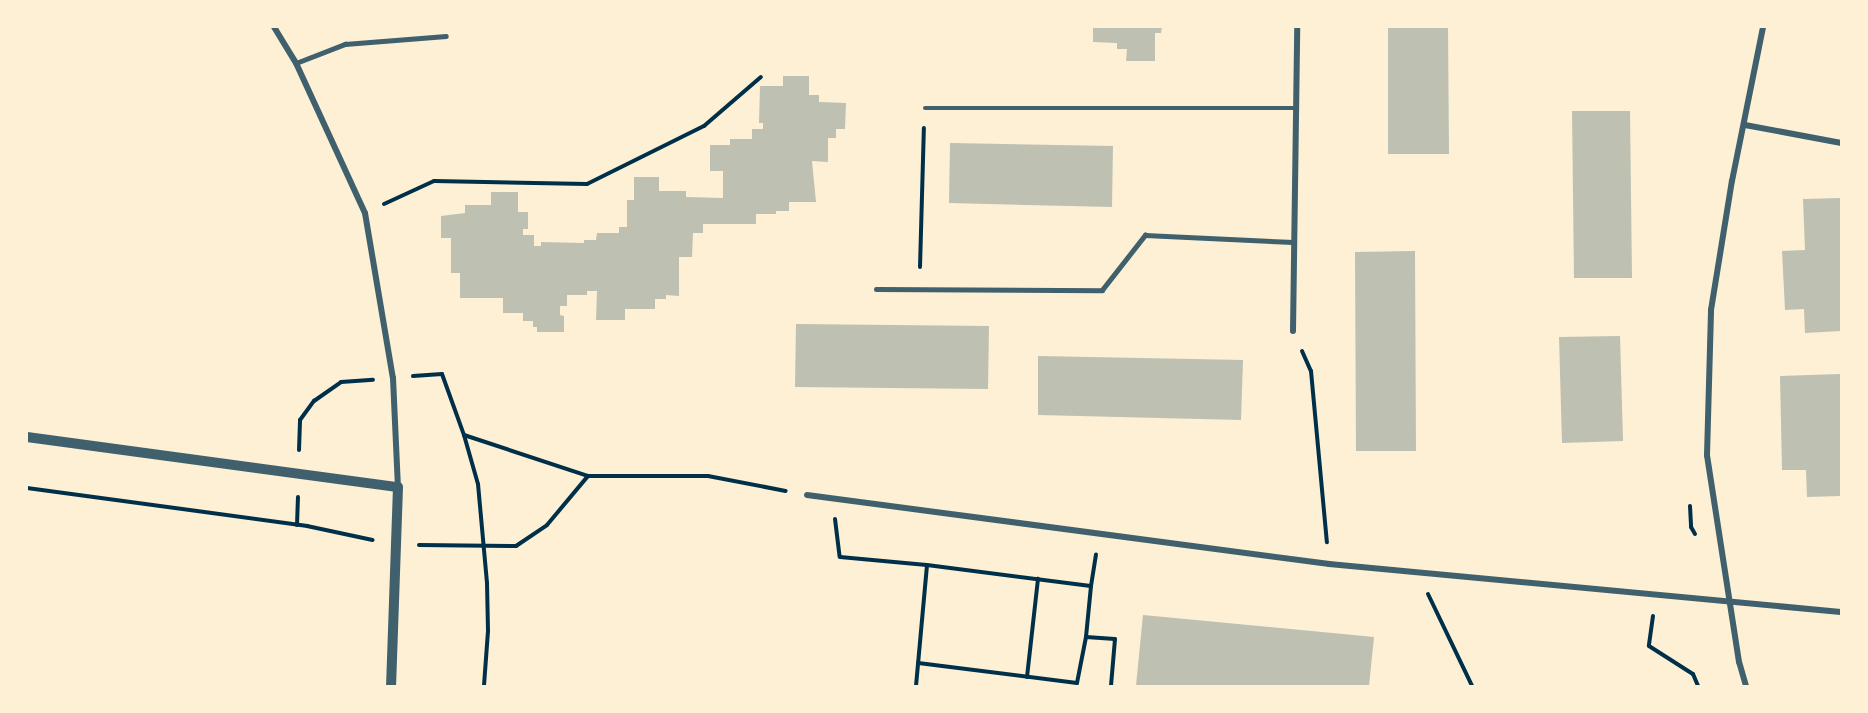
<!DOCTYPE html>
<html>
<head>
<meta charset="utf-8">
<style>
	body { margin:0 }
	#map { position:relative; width:1868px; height:713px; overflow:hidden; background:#fdf0d5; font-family:"PT Sans",sans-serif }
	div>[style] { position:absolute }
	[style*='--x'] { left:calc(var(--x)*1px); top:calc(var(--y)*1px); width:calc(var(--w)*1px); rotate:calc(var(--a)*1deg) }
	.building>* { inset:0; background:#bec0b2 }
	.path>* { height:4px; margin:-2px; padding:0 2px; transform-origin:2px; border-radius:2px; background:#003049 }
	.service>* { height:4.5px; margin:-2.25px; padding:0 2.25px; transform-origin:2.25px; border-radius:2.25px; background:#3f606c }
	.minor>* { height:6px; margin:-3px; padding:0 3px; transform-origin:3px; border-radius:3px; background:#3f606c }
	.tertiary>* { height:10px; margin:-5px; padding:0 5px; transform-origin:5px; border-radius:5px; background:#3f606c }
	span { translate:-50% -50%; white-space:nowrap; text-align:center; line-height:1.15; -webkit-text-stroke:4.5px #fdf0d5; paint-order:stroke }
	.frame { position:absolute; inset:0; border:28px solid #fdf0d5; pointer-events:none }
</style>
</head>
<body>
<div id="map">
	<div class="building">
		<i style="clip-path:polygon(1093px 27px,1162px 27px,1161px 33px,1155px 33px,1155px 61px,1126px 61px,1127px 49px,1117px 49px,1117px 43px,1093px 42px)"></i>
		<i style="clip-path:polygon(1388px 27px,1448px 27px,1449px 154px,1388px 154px)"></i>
		<i style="clip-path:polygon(783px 76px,809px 76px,809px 95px,819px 95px,819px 102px,846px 103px,845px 129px,836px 129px,836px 138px,828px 138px,828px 162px,812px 161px,816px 202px,789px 202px,789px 211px,776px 211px,776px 214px,756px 214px,756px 224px,703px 224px,703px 233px,693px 233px,692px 257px,679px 257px,679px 296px,666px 295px,666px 299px,655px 299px,655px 309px,625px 309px,625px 320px,596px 320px,597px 291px,587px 291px,587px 295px,567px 295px,567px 306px,560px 306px,560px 315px,564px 316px,564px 332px,537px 332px,537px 327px,533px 327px,533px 321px,523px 321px,523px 313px,503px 313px,503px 298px,460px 298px,460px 273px,451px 273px,451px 238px,441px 238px,441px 216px,465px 213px,465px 205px,491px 205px,491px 192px,518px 192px,518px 212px,528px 212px,528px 229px,523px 229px,523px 235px,534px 235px,534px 246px,541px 246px,541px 242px,584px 243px,584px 240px,596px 240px,597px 233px,619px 233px,619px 227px,627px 227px,627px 200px,634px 200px,634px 177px,659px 177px,659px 191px,686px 191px,686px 197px,723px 198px,723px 171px,710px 171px,710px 145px,730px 145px,730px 139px,752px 139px,752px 129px,763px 129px,763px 123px,759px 123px,760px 86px,783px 86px)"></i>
		<i style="clip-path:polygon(1572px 111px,1630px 111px,1632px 278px,1574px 278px)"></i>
		<i style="clip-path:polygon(950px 143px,1113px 146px,1112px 207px,949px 203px)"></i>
		<i style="clip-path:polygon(1841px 198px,1841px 331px,1805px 333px,1804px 309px,1785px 310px,1782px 251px,1805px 250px,1803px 199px)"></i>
		<i style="clip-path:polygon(1415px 251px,1416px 451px,1356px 451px,1355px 252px)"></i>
		<i style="clip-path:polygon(796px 324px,989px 326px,988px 389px,795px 387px)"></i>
		<i style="clip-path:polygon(1620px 336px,1623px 441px,1562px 443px,1559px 337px)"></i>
		<i style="clip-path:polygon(1038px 356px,1243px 360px,1241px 420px,1038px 415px)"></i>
		<i style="clip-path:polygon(1840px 374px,1841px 496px,1807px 497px,1806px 470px,1782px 470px,1780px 376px)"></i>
		<i style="clip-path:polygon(1143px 615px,1374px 637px,1369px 686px,1136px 686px)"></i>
	</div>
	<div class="path">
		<i style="--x:384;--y:204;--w:55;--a:-24.7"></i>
		<i style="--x:434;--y:181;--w:153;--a:1.1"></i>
		<i style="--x:587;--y:184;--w:131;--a:-26.4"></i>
		<i style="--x:704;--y:126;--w:75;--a:-40.7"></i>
		<i style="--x:920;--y:267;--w:139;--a:-88.4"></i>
		<i style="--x:1302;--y:351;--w:22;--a:66"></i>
		<i style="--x:1311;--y:371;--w:172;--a:84.7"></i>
		<i style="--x:413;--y:376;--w:29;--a:-4"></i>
		<i style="--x:442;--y:374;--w:65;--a:70.2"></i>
		<i style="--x:464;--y:435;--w:51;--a:74.1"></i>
		<i style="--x:478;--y:484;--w:99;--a:84.8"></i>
		<i style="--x:487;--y:583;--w:48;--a:88.8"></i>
		<i style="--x:488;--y:631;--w:55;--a:94.2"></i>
		<i style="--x:464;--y:435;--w:131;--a:18.3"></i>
		<i style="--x:299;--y:450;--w:30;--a:-88"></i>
		<i style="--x:300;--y:420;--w:24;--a:-54"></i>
		<i style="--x:314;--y:401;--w:33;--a:-35"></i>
		<i style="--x:341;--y:382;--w:32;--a:-4"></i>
		<i style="--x:27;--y:488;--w:283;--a:7.7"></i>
		<i style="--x:307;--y:526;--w:67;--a:12"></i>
		<i style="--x:1690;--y:506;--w:21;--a:87"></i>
		<i style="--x:1691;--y:527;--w:8;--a:60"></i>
		<i style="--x:835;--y:519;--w:38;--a:83"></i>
		<i style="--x:840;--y:557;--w:87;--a:5.3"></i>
		<i style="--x:297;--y:525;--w:28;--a:-88"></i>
		<i style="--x:419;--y:545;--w:97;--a:0.6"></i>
		<i style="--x:516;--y:546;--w:37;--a:-34"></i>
		<i style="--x:547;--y:525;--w:64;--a:-50.1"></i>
		<i style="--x:588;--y:476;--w:120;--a:0"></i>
		<i style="--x:708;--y:476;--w:79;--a:10.9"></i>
		<i style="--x:1091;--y:586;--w:32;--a:-81"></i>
		<i style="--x:1428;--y:594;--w:102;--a:64.4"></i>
		<i style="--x:1653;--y:616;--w:30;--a:98"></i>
		<i style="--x:1649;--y:646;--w:52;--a:32.5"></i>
		<i style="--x:1693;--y:674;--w:13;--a:67"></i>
		<i style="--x:1086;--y:637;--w:29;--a:4"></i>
		<i style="--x:1115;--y:639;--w:47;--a:94.9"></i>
		<i style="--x:1027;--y:677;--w:99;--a:-83.6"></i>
		<i style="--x:916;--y:686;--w:121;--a:-84.8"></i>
		<i style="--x:927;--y:565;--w:165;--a:7.3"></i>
		<i style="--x:1091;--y:586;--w:51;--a:95.6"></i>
		<i style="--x:1086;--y:637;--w:47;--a:101.1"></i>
		<i style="--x:1077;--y:683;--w:160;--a:-172.8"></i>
	</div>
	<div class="service">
		<i style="--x:296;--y:63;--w:53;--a:-21.2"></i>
		<i style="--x:345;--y:44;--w:101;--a:-4.5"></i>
		<i style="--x:925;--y:108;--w:371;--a:0"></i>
		<i style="--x:876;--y:289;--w:226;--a:0.3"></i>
		<i style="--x:1102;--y:290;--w:70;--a:-52"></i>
		<i style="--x:1145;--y:235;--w:148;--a:2.7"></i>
	</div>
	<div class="minor">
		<i style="--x:274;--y:27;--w:42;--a:58.6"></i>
		<i style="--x:296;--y:63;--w:165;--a:65.3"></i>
		<i style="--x:365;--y:213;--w:167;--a:80.4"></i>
		<i style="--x:393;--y:378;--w:109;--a:87.4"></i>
		<i style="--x:1745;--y:125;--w:98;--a:10.6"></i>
		<i style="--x:1293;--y:331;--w:304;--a:-89.2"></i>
		<i style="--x:807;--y:495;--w:527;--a:7.53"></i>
		<i style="--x:1329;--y:564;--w:514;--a:5.36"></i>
		<i style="--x:1746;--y:686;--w:25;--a:-106"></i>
		<i style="--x:1739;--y:662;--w:209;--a:-98.8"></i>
		<i style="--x:1707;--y:455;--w:145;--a:-88.4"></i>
		<i style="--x:1711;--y:310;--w:131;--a:-80.8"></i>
		<i style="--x:1732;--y:181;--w:157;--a:-78.6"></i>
	</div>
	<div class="tertiary">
		<i style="--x:27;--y:437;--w:374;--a:7.7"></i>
		<i style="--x:398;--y:487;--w:199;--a:92"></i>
	</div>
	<div class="frame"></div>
</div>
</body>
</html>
